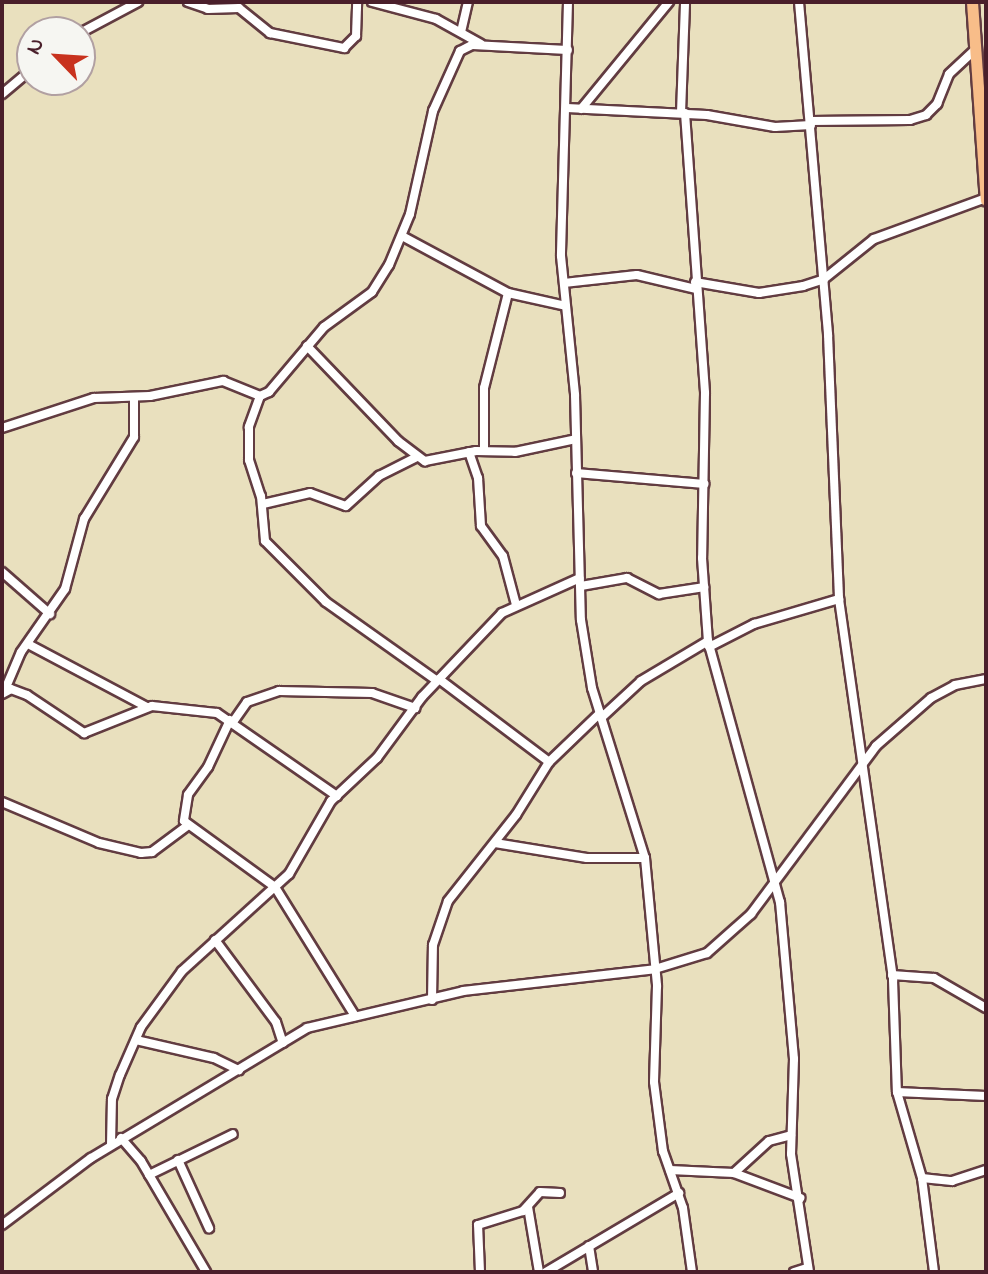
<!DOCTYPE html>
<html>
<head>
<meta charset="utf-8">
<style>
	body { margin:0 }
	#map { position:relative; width:988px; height:1274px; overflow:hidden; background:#e9e0be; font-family:"Indie Flower",sans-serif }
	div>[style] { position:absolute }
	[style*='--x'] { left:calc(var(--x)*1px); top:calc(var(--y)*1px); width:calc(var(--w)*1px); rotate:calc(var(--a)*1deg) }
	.roads { filter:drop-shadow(2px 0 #623c41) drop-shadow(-2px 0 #623c41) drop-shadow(0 2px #623c41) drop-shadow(0 -2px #623c41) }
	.minor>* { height:8px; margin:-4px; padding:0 4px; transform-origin:4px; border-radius:4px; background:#fff }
	.highway>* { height:11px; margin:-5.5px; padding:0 5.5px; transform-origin:5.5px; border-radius:5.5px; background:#f8bd89 }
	span { translate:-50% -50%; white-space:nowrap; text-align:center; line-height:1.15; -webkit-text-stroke:6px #f6f6f2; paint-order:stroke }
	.frame { position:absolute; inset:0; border:4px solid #4a1f2b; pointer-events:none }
	.north { position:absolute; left:16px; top:16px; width:80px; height:80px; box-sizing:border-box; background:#f6f6f2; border:2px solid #b1a0a2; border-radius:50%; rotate:295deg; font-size:22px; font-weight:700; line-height:32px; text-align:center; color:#4a1f2b }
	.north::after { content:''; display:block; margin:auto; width:28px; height:36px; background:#c8321e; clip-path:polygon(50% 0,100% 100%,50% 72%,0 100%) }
</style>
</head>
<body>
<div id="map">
	<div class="roads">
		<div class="minor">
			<i style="--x:188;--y:2;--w:21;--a:19"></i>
			<i style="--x:208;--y:9;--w:31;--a:-2"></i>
			<i style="--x:239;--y:8;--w:40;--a:39"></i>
			<i style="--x:270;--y:33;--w:76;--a:11.5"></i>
			<i style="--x:344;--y:48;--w:17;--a:-45"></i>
			<i style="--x:356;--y:36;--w:34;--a:-88"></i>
			<i style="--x:372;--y:2;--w:66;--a:14.9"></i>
			<i style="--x:436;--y:19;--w:51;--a:29.1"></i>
			<i style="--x:568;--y:2;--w:254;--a:91.6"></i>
			<i style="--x:561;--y:256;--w:140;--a:84.2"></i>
			<i style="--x:575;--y:395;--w:225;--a:88.5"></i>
			<i style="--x:581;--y:620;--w:69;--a:80.8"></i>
			<i style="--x:592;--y:688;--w:178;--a:72.7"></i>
			<i style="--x:645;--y:858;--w:129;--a:84.6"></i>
			<i style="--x:657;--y:986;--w:96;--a:91.8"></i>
			<i style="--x:654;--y:1082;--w:70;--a:82.6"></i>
			<i style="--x:663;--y:1151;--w:60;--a:70.7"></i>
			<i style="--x:683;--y:1208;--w:65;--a:82"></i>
			<i style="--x:799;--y:2;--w:334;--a:85"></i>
			<i style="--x:828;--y:335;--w:264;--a:87.6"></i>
			<i style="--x:839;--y:599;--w:385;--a:81.9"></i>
			<i style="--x:893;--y:980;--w:112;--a:88"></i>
			<i style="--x:897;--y:1092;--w:90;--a:73.8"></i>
			<i style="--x:922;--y:1178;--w:95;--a:82.7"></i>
			<i style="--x:461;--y:32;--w:31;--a:-77"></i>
			<i style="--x:80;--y:33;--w:66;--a:-28.1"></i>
			<i style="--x:2;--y:94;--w:39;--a:-40"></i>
			<i style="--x:567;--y:108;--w:140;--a:2.9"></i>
			<i style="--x:707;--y:115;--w:69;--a:10"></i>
			<i style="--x:775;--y:127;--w:36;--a:-3"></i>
			<i style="--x:581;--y:109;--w:139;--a:-50.6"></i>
			<i style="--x:681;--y:113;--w:111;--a:-87.9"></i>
			<i style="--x:685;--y:113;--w:281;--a:85.9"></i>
			<i style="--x:705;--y:393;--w:165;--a:91"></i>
			<i style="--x:702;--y:558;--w:83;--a:85.9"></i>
			<i style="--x:708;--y:641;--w:271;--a:74.6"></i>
			<i style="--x:780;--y:902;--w:158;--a:84.9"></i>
			<i style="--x:794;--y:1059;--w:95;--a:91.8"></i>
			<i style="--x:791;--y:1154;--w:119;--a:81.3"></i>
			<i style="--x:811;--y:121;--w:99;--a:-0.6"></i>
			<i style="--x:910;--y:120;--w:17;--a:-17"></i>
			<i style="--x:926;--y:115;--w:16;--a:-45"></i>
			<i style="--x:937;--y:104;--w:32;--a:-68"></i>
			<i style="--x:949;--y:74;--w:37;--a:-43"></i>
			<i style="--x:402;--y:236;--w:120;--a:28.3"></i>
			<i style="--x:508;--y:293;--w:59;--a:12.6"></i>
			<i style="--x:695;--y:282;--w:65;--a:9.8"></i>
			<i style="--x:759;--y:293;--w:45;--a:-9"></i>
			<i style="--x:803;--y:286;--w:22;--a:-18"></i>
			<i style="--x:824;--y:279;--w:64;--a:-38.7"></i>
			<i style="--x:874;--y:239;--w:119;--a:-20.1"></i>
			<i style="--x:564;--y:283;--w:73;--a:-6.3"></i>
			<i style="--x:637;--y:275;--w:61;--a:13.3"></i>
			<i style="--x:307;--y:346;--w:132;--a:46.2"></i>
			<i style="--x:398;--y:441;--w:34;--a:37"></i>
			<i style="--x:425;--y:461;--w:52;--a:-11.1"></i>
			<i style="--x:476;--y:451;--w:39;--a:1"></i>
			<i style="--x:515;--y:452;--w:62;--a:-12"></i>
			<i style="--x:260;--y:396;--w:33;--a:110"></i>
			<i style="--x:249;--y:427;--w:33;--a:90"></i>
			<i style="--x:249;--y:460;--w:38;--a:72"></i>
			<i style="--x:261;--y:496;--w:45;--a:84.9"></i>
			<i style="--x:265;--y:541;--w:86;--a:45"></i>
			<i style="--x:326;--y:602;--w:136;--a:35.4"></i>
			<i style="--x:2;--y:428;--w:97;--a:-18.1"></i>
			<i style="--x:94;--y:398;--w:56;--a:-2"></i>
			<i style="--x:150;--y:396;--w:75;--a:-11.6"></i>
			<i style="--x:223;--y:381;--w:40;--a:22"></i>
			<i style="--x:260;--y:396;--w:10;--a:-24"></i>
			<i style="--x:269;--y:392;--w:85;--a:-49.8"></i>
			<i style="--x:324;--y:327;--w:59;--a:-36.1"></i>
			<i style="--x:372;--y:292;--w:32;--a:-58"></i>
			<i style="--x:389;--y:265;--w:55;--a:-67.6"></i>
			<i style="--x:410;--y:214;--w:106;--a:-77.4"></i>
			<i style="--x:433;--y:111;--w:66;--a:-65.8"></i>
			<i style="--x:460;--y:51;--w:13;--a:-27"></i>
			<i style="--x:472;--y:45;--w:96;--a:3"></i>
			<i style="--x:484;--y:451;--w:63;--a:-90"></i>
			<i style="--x:484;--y:388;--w:98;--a:-75.8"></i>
			<i style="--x:469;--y:452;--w:28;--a:71"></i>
			<i style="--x:478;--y:478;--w:48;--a:86.4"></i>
			<i style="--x:481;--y:526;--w:37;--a:54"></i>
			<i style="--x:503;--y:556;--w:51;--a:75.1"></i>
			<i style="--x:576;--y:473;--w:129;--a:4.9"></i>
			<i style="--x:263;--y:504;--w:48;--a:-13.2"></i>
			<i style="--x:310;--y:493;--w:38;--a:20"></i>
			<i style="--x:346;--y:506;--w:45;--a:-42.3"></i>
			<i style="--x:379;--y:476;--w:42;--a:-26.6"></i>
			<i style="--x:2;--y:572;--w:64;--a:41.2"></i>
			<i style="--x:581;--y:586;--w:47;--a:-9.9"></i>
			<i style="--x:627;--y:578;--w:36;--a:27"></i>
			<i style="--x:659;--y:594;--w:46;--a:-8.8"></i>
			<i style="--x:28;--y:644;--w:135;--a:27.9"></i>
			<i style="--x:709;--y:647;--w:51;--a:-27.1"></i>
			<i style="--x:754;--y:624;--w:89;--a:-16.4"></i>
			<i style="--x:439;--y:679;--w:138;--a:37"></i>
			<i style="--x:4;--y:692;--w:43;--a:-67"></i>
			<i style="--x:21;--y:652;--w:77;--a:-55.1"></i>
			<i style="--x:65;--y:589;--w:73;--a:-74.8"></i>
			<i style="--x:84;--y:519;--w:96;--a:-58.6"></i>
			<i style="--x:134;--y:437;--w:39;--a:-90"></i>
			<i style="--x:2;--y:694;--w:10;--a:-29"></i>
			<i style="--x:11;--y:689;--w:17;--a:21"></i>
			<i style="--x:27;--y:695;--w:69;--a:33.7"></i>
			<i style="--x:84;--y:733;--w:73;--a:-21.7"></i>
			<i style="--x:152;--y:706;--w:65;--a:6.1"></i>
			<i style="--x:217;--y:713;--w:146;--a:34.7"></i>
			<i style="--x:601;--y:718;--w:54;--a:-42.8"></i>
			<i style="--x:641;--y:681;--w:78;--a:-30.8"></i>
			<i style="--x:230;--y:720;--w:52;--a:115.1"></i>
			<i style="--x:208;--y:767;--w:34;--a:126"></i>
			<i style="--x:188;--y:795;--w:26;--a:99"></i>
			<i style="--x:184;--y:821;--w:112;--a:36"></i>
			<i style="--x:275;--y:887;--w:152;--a:58.2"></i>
			<i style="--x:233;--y:722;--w:24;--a:-55"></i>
			<i style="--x:247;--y:702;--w:34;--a:-19"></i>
			<i style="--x:279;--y:691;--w:93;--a:1.2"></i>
			<i style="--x:372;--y:693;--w:46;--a:19.2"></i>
			<i style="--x:2;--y:802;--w:105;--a:22.9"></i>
			<i style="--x:99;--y:843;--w:43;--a:13.4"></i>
			<i style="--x:141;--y:853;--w:11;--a:-5"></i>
			<i style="--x:152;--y:852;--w:44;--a:-36.6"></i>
			<i style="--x:495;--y:843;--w:93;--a:9.3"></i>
			<i style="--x:587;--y:858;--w:58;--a:0"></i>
			<i style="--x:215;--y:940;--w:102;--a:53.4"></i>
			<i style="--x:276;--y:1022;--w:22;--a:72"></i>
			<i style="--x:892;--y:975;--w:42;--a:4.1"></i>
			<i style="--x:934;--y:978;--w:60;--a:30"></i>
			<i style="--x:432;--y:1000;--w:55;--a:-89"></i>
			<i style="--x:433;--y:945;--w:46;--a:-71.2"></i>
			<i style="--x:448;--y:901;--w:110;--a:-51.7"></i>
			<i style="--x:516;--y:815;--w:62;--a:-58.1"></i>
			<i style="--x:549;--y:762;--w:71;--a:-43.9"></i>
			<i style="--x:136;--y:1040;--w:80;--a:13"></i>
			<i style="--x:214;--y:1058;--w:28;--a:26"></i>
			<i style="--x:897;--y:1092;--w:89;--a:2.6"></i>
			<i style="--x:121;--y:1138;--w:30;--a:49"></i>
			<i style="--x:141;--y:1161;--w:129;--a:59.6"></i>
			<i style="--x:111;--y:1145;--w:46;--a:-88.8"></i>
			<i style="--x:112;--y:1099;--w:25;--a:-72"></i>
			<i style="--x:120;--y:1075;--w:52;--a:-66.4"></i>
			<i style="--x:141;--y:1027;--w:69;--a:-53.8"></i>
			<i style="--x:182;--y:971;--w:144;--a:-42.2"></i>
			<i style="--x:289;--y:874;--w:84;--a:-60.1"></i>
			<i style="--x:331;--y:801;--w:63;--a:-43.1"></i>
			<i style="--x:377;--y:758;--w:76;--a:-53.6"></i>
			<i style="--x:422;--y:697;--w:116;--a:-46.4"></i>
			<i style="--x:502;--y:613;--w:85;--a:-24.2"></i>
			<i style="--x:178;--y:1160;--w:75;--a:65.5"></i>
			<i style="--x:670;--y:1170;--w:64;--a:2.7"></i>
			<i style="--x:734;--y:1173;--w:71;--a:20.7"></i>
			<i style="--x:734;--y:1173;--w:47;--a:-42.4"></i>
			<i style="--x:769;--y:1141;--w:23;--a:-15"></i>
			<i style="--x:149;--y:1175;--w:93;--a:-26"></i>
			<i style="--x:922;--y:1178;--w:30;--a:6"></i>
			<i style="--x:952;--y:1181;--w:36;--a:-18"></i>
			<i style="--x:528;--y:1207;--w:66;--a:80.4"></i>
			<i style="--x:2;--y:1225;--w:111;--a:-37"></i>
			<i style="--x:91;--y:1158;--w:252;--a:-31"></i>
			<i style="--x:307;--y:1028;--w:160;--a:-13.3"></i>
			<i style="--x:463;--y:991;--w:193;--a:-6.5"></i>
			<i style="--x:655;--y:969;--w:54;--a:-17.1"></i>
			<i style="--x:707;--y:953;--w:59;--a:-41.6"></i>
			<i style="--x:751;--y:914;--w:209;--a:-53.3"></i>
			<i style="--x:876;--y:746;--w:73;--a:-41.1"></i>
			<i style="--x:931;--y:698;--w:27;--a:-28"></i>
			<i style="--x:955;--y:685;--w:32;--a:-11"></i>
			<i style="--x:589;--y:1246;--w:26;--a:81"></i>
			<i style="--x:480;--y:1272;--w:47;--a:-92.4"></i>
			<i style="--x:478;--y:1225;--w:47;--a:-17.3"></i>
			<i style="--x:523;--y:1211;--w:25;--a:-48"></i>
			<i style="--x:540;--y:1192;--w:20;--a:3"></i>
			<i style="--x:546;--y:1272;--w:155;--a:-30.7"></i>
			<i style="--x:794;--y:1272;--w:14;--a:-17"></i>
		</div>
		<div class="highway">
			<i style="--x:972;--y:2;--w:198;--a:86"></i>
		</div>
	</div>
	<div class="frame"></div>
	<div class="north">N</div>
</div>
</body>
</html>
